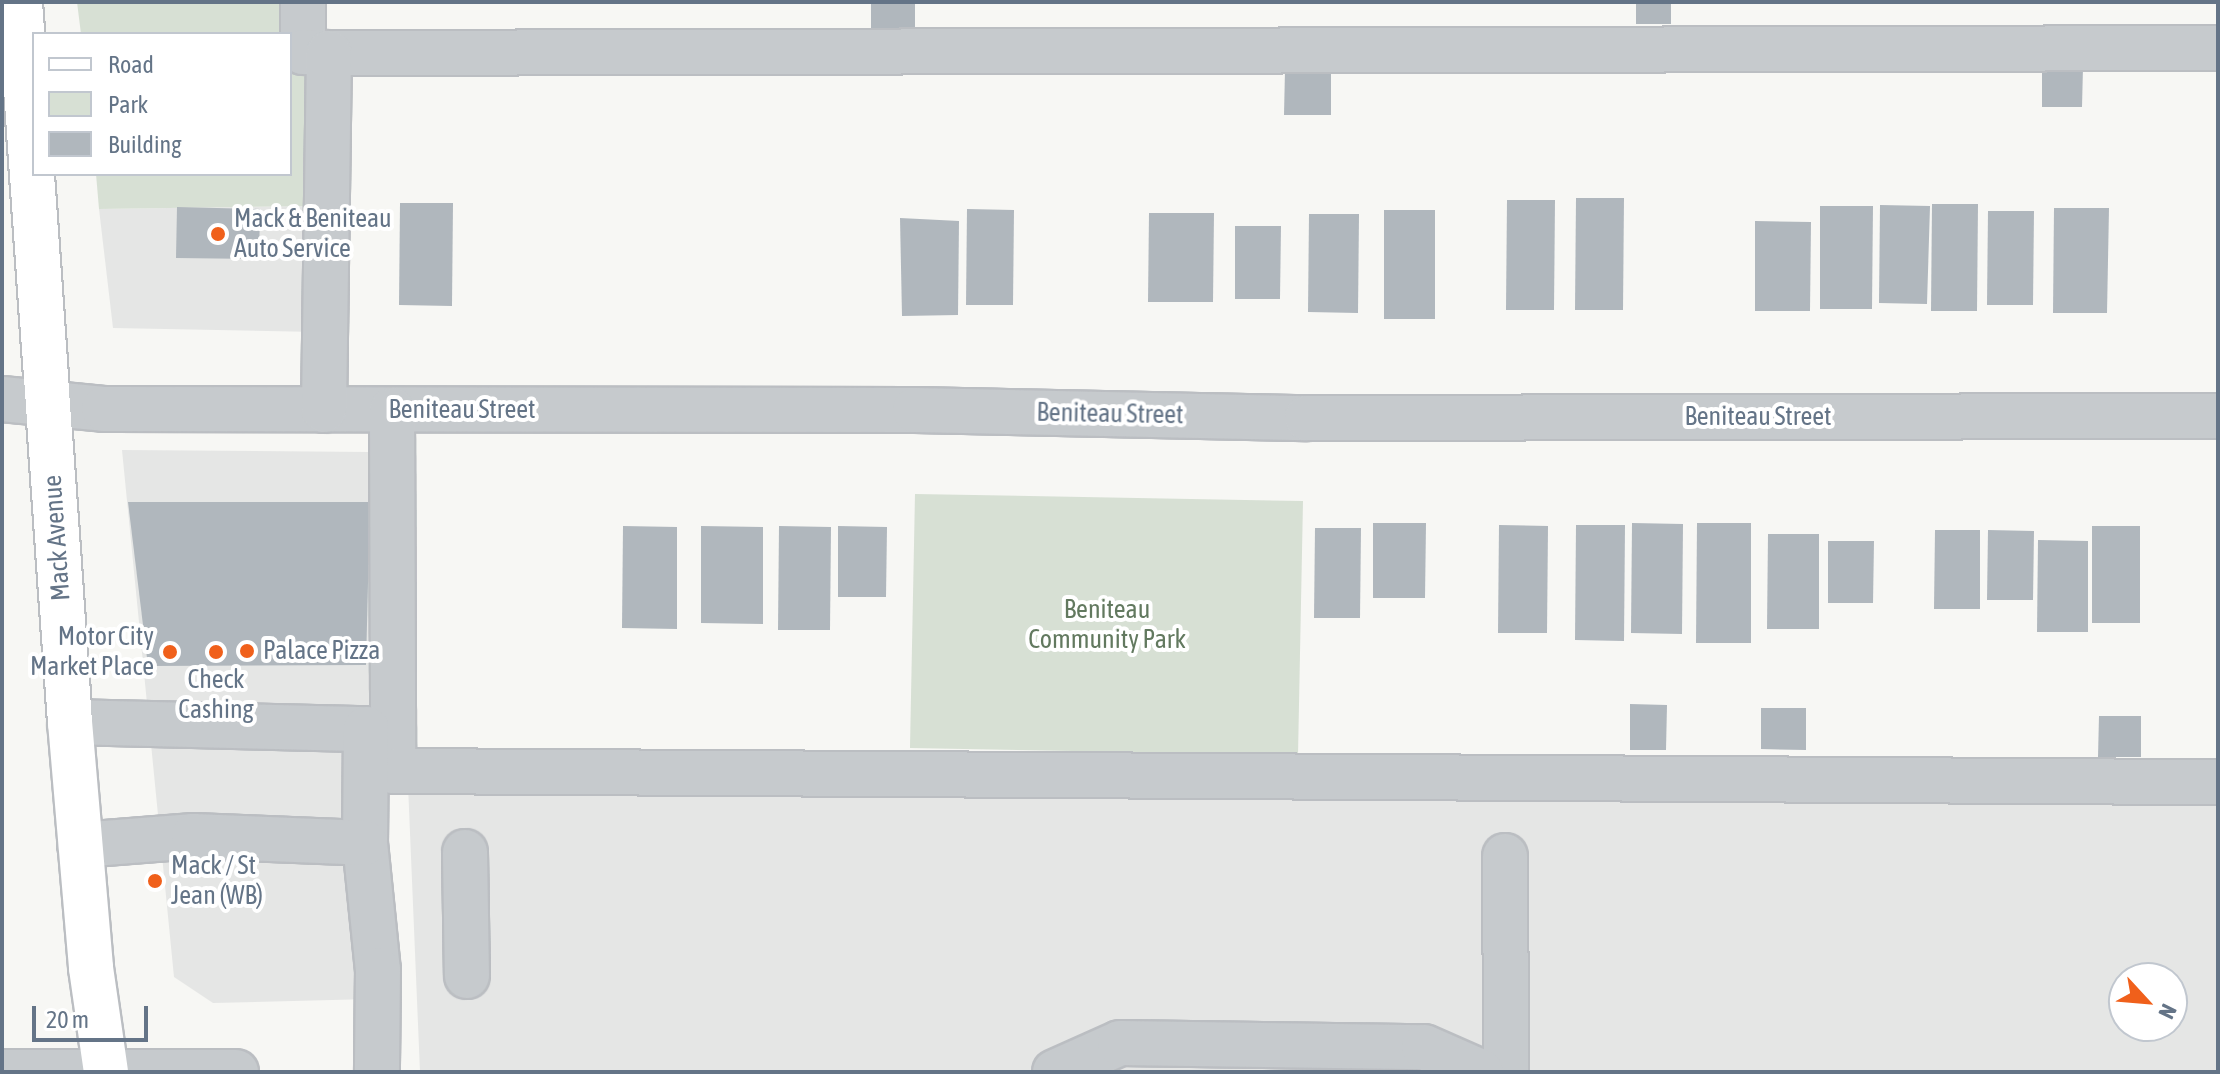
<!DOCTYPE html>
<html>
<head>
<meta charset="utf-8">
<style>
	body { margin:0 }
	#map { position:relative; width:2220px; height:1074px; overflow:hidden; background:#f7f7f4; font-family:"Asap Condensed",sans-serif }
	div>[style] { position:absolute }
	[style*='--x'] { left:calc(var(--x)*1px); top:calc(var(--y)*1px); width:calc(var(--w)*1px); rotate:calc(var(--a)*1deg) }
	.built>* { inset:0; background:#e5e6e5 }
	.green>* { inset:0; background:#d7e0d4 }
	.building>* { inset:0; background:#b0b7bd }
	.roads { filter:drop-shadow(2px 0 #bbbec2) drop-shadow(-2px 0 #bbbec2) drop-shadow(0 2px #bbbec2) drop-shadow(0 -2px #bbbec2) }
	.minor>* { height:44px; margin:-22px; padding:0 22px; transform-origin:22px; border-radius:22px; background:#c6cacd }
	.major>* { height:44px; margin:-22px; padding:0 22px; transform-origin:22px; border-radius:22px; background:#fff }
	.dots>* { width:22px; height:22px; translate:-50% -50%; box-sizing:border-box; border:4px solid #fff; border-radius:50% }
	span { translate:-50% -50%; white-space:nowrap; text-align:center; line-height:1.15; -webkit-text-stroke:8px #fff; paint-order:stroke }
	.poi-label { font-size:26px; color:#647487 }
	.left { translate:0 -50%; text-align:left }
	.right { translate:-100% -50%; text-align:right }
	.street-label { font-size:26px; color:#647487 }
	.park-label { font-size:26px; color:#62795f }
	.frame { position:absolute; inset:0; border:4px solid #647487; pointer-events:none }
	.legend { position:absolute; left:32px; top:32px; width:260px; height:144px; box-sizing:border-box; background:#fff; border:2px solid #c1c7cf; margin:0; padding:10px 14px; list-style:none; font-size:24px; color:#647487 }
	.legend li { display:flex; align-items:center; gap:16px; height:40px }
	.legend b { width:40px; border:2px solid #c1c7cf }
	.north { position:absolute; left:2108px; top:962px; width:80px; height:80px; box-sizing:border-box; background:#fff; border:2px solid #c1c7cf; border-radius:50%; rotate:116deg; font-size:22px; font-weight:700; line-height:32px; text-align:center; color:#647487 }
	.north::after { content:''; display:block; margin:auto; width:28px; height:36px; background:#f0601b; clip-path:polygon(50% 0,100% 100%,50% 72%,0 100%) }
	.scale { position:absolute; left:32px; top:1006px; width:116px; height:36px; box-sizing:border-box; border:4px solid #647487; border-top:0; padding-left:10px; font-size:24px; line-height:28px; white-space:nowrap; color:#647487; -webkit-text-stroke:6px #fff; paint-order:stroke }
</style>
</head>
<body>
<div id="map">
	<div class="built">
		<i style="clip-path:polygon(316px 206px,318px 332px,113px 328px,99px 209px)"></i>
		<i style="clip-path:polygon(122px 450px,369px 452px,371px 999px,213px 1003px,174px 977px)"></i>
		<i style="clip-path:polygon(evenodd,408px 785px,2218px 790px,2218px 1072px,420px 1072px,408px 785px,2124px 978px,2172px 978px,2172px 1026px,2124px 1026px,2124px 978px)"></i>
	</div>
	<div class="green">
		<i style="clip-path:polygon(77px 2px,288px 2px,288px 34px,81px 34px)"></i>
		<i style="clip-path:polygon(290px 37px,315px 38px,316px 206px,99px 209px,96px 174px,290px 174px)"></i>
		<i style="clip-path:polygon(915px 494px,1303px 501px,1298px 755px,910px 748px)"></i>
	</div>
	<div class="building">
		<i style="clip-path:polygon(871px 2px,915px 2px,915px 34px,871px 33px)"></i>
		<i style="clip-path:polygon(1636px 2px,1671px 2px,1671px 24px,1636px 24px)"></i>
		<i style="clip-path:polygon(2042px 67px,2083px 67px,2082px 107px,2042px 107px)"></i>
		<i style="clip-path:polygon(1285px 70px,1331px 70px,1331px 115px,1284px 115px)"></i>
		<i style="clip-path:polygon(1576px 198px,1624px 198px,1623px 310px,1575px 310px)"></i>
		<i style="clip-path:polygon(1507px 200px,1555px 200px,1554px 310px,1506px 310px)"></i>
		<i style="clip-path:polygon(400px 203px,453px 203px,452px 306px,399px 305px)"></i>
		<i style="clip-path:polygon(1932px 204px,1978px 204px,1977px 311px,1931px 311px)"></i>
		<i style="clip-path:polygon(1880px 205px,1930px 206px,1927px 304px,1879px 303px)"></i>
		<i style="clip-path:polygon(1820px 206px,1873px 206px,1872px 309px,1820px 309px)"></i>
		<i style="clip-path:polygon(177px 207px,260px 209px,259px 259px,176px 258px)"></i>
		<i style="clip-path:polygon(2054px 208px,2109px 208px,2107px 313px,2053px 313px)"></i>
		<i style="clip-path:polygon(967px 209px,1014px 210px,1013px 305px,966px 305px)"></i>
		<i style="clip-path:polygon(1384px 210px,1435px 210px,1435px 319px,1384px 319px)"></i>
		<i style="clip-path:polygon(1988px 211px,2034px 211px,2033px 305px,1987px 305px)"></i>
		<i style="clip-path:polygon(1149px 213px,1214px 213px,1213px 302px,1148px 302px)"></i>
		<i style="clip-path:polygon(1309px 214px,1359px 214px,1358px 313px,1308px 312px)"></i>
		<i style="clip-path:polygon(900px 218px,959px 221px,958px 315px,902px 316px)"></i>
		<i style="clip-path:polygon(1755px 221px,1811px 222px,1810px 311px,1755px 311px)"></i>
		<i style="clip-path:polygon(1235px 226px,1281px 226px,1280px 299px,1235px 299px)"></i>
		<i style="clip-path:polygon(128px 502px,370px 502px,366px 665px,148px 666px)"></i>
		<i style="clip-path:polygon(1373px 523px,1426px 523px,1425px 598px,1373px 598px)"></i>
		<i style="clip-path:polygon(1632px 523px,1683px 524px,1682px 634px,1631px 633px)"></i>
		<i style="clip-path:polygon(1697px 523px,1751px 523px,1751px 643px,1696px 643px)"></i>
		<i style="clip-path:polygon(1499px 525px,1548px 526px,1547px 633px,1498px 633px)"></i>
		<i style="clip-path:polygon(1576px 525px,1625px 525px,1624px 641px,1575px 640px)"></i>
		<i style="clip-path:polygon(623px 526px,677px 527px,677px 629px,622px 628px)"></i>
		<i style="clip-path:polygon(701px 526px,763px 527px,763px 624px,701px 623px)"></i>
		<i style="clip-path:polygon(779px 526px,831px 527px,830px 630px,778px 630px)"></i>
		<i style="clip-path:polygon(838px 526px,887px 527px,886px 597px,838px 597px)"></i>
		<i style="clip-path:polygon(2092px 526px,2140px 526px,2140px 623px,2092px 623px)"></i>
		<i style="clip-path:polygon(1315px 528px,1361px 528px,1360px 618px,1314px 618px)"></i>
		<i style="clip-path:polygon(1935px 530px,1980px 530px,1980px 609px,1934px 609px)"></i>
		<i style="clip-path:polygon(1988px 530px,2034px 531px,2033px 600px,1987px 600px)"></i>
		<i style="clip-path:polygon(1768px 534px,1819px 534px,1819px 629px,1767px 629px)"></i>
		<i style="clip-path:polygon(2038px 540px,2088px 541px,2088px 632px,2037px 632px)"></i>
		<i style="clip-path:polygon(1828px 541px,1874px 541px,1873px 603px,1828px 603px)"></i>
		<i style="clip-path:polygon(1630px 704px,1667px 705px,1666px 750px,1630px 750px)"></i>
		<i style="clip-path:polygon(1761px 708px,1806px 708px,1806px 750px,1761px 749px)"></i>
		<i style="clip-path:polygon(2099px 716px,2141px 716px,2141px 757px,2098px 757px)"></i>
	</div>
	<div class="roads">
		<div class="minor">
			<i style="--x:303;--y:2;--w:50;--a:90"></i>
			<i style="--x:303;--y:52;--w:26;--a:2"></i>
			<i style="--x:329;--y:53;--w:1889;--a:-0.15"></i>
			<i style="--x:2;--y:399;--w:102;--a:5.6"></i>
			<i style="--x:104;--y:409;--w:811;--a:0.07"></i>
			<i style="--x:915;--y:410;--w:392;--a:1.2"></i>
			<i style="--x:1307;--y:418;--w:911;--a:-0.13"></i>
			<i style="--x:324;--y:410;--w:357;--a:-89.2"></i>
			<i style="--x:392;--y:410;--w:361;--a:89.8"></i>
			<i style="--x:393;--y:771;--w:1825;--a:0.35"></i>
			<i style="--x:70;--y:722;--w:296;--a:1.4"></i>
			<i style="--x:366;--y:729;--w:114;--a:90.5"></i>
			<i style="--x:365;--y:843;--w:128;--a:84.2"></i>
			<i style="--x:378;--y:970;--w:102;--a:90.6"></i>
			<i style="--x:80;--y:845;--w:114;--a:-4.5"></i>
			<i style="--x:194;--y:836;--w:171;--a:2.3"></i>
			<i style="--x:465;--y:852;--w:124;--a:89.1"></i>
			<i style="--x:1505;--y:856;--w:216;--a:89.7"></i>
			<i style="--x:2;--y:1072;--w:234;--a:0"></i>
			<i style="--x:1055;--y:1072;--w:71;--a:-24"></i>
			<i style="--x:1120;--y:1043;--w:304;--a:0.8"></i>
			<i style="--x:1424;--y:1047;--w:62;--a:23.7"></i>
		</div>
		<div class="major">
			<i style="--x:20;--y:2;--w:722;--a:86.03"></i>
			<i style="--x:70;--y:722;--w:247;--a:85.1"></i>
			<i style="--x:91;--y:968;--w:105;--a:81.8"></i>
		</div>
	</div>
	<div class="dots">
		<i style="left:218px;top:234px;background:#f0601b"></i>
		<i style="left:247px;top:651px;background:#f0601b"></i>
		<i style="left:170px;top:652px;background:#f0601b"></i>
		<i style="left:216px;top:652px;background:#f0601b"></i>
		<i style="left:155px;top:881px;background:#f0601b"></i>
	</div>
	<div class="poi-label">
		<span class="left" style="left:234px;top:234px">Mack &amp; Beniteau<br>Auto Service</span>
		<span class="right" style="left:154px;top:652px">Motor City<br>Market Place</span>
		<span class="left" style="left:263px;top:651px">Palace Pizza</span>
		<span style="left:216px;top:695px">Check<br>Cashing</span>
		<span class="left" style="left:171px;top:881px">Mack / St<br>Jean (WB)</span>
	</div>
	<div class="street-label">
		<span style="left:462px;top:410px">Beniteau Street</span>
		<span style="left:1110px;top:414px;rotate:1deg">Beniteau Street</span>
		<span style="left:1758px;top:417px">Beniteau Street</span>
		<span style="left:57px;top:538px;rotate:-94deg">Mack Avenue</span>
	</div>
	<div class="park-label">
		<span style="left:1107px;top:625px">Beniteau<br>Community Park</span>
	</div>
	<div class="frame"></div>
	<ul class="legend">
	<li><b style="height:10px;background:#fff"></b>Road</li>
	<li><b style="height:22px;background:#d7e0d4"></b>Park</li>
	<li><b style="height:22px;background:#b0b7bd"></b>Building</li>
	</ul>
	<div class="north">N</div>
	<div class="scale">20 m</div>
</div>
</body>
</html>
